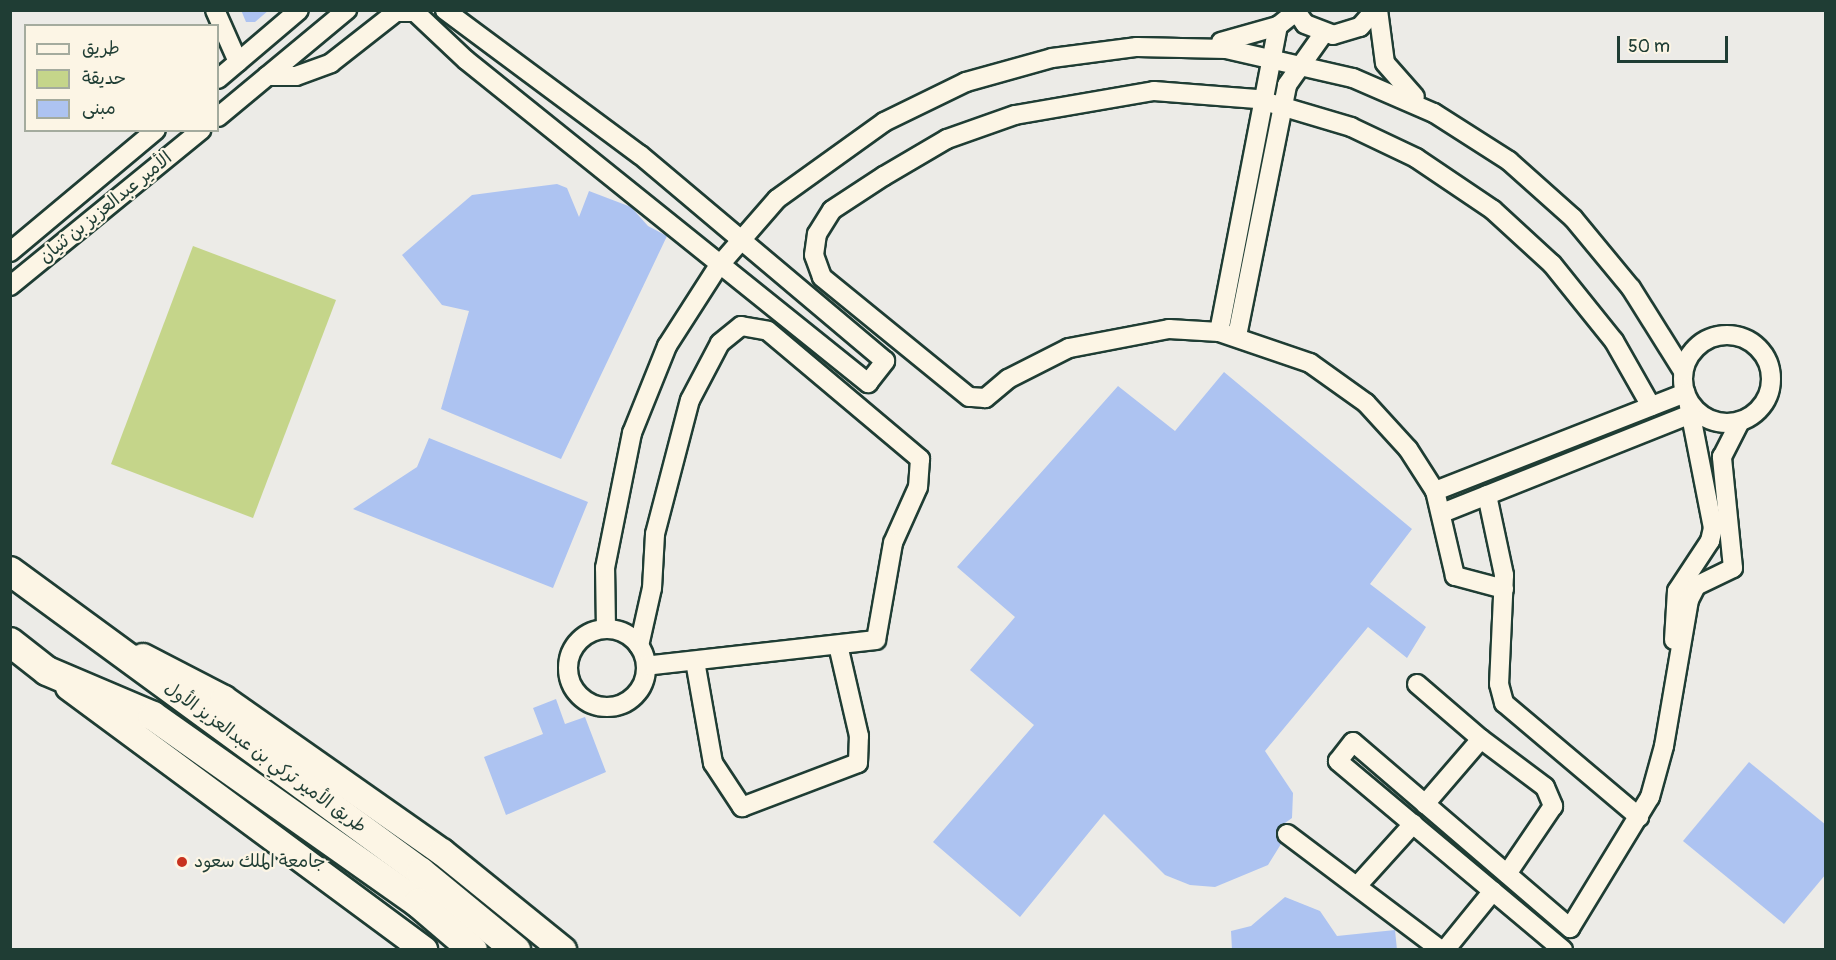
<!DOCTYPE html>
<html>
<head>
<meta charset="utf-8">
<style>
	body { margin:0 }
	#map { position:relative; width:1836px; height:960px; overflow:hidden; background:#ecebe7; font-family:Pangolin,"Playpen Sans Arabic",sans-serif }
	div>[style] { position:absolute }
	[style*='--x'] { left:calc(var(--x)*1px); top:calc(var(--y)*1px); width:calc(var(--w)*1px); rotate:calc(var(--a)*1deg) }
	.green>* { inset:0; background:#c5d58a }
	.building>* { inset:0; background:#adc3f1 }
	.roads { filter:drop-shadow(2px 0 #1f3d34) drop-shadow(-2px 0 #1f3d34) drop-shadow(0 2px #1f3d34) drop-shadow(0 -2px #1f3d34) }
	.minor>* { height:18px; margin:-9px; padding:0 9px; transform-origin:9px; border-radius:9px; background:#fcf5e5 }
	.minor>.ring { margin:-9px; padding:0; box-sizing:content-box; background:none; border:18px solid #fcf5e5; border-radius:50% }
	.secondary>* { height:26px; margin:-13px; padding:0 13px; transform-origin:13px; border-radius:13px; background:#fcf5e5 }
	.primary>* { height:28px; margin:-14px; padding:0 14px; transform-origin:14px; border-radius:14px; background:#fcf5e5 }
	.dots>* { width:16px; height:16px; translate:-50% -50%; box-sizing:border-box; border:3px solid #fcf5e5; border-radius:50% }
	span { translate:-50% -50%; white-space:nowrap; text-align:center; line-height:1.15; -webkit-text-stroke:4.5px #fcf5e5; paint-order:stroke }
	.street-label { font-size:18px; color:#1f3d34 }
	.poi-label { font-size:18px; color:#1f3d34 }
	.left { translate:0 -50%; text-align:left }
	.frame { position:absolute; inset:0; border:12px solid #1f3d34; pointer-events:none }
	.legend { position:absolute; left:24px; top:24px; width:195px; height:108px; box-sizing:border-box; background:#fcf5e5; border:2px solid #a4ab9e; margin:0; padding:8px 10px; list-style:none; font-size:18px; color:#1f3d34 }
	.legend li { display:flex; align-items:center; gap:12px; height:30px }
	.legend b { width:30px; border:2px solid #a4ab9e }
	.scale { position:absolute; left:1617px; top:36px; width:111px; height:27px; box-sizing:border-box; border:3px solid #1f3d34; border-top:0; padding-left:8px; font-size:18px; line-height:21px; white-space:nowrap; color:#1f3d34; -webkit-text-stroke:4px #fcf5e5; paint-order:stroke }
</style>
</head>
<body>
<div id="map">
	<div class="green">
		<i style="clip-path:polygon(193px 246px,336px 300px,253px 518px,111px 464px)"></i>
	</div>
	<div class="building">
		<i style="clip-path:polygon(241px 10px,269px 10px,255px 22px,246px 22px)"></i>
		<i style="clip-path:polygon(557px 184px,567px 188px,579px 217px,589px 191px,631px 207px,648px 226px,667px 236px,561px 459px,441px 409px,469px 311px,442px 305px,402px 255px,472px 195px)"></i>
		<i style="clip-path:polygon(1224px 372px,1412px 529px,1370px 584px,1426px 627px,1407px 658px,1368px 627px,1265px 751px,1293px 793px,1292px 818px,1278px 828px,1281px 844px,1268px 865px,1215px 887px,1190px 885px,1165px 875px,1104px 814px,1020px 917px,933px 842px,1034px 725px,970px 670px,1015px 617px,957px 567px,1118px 386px,1175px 431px)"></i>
		<i style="clip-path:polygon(429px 438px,588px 502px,553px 588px,353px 509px,417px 467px)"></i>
		<i style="clip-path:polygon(556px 699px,565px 724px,585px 717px,606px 772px,506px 815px,484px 757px,543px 734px,533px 708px)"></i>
		<i style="clip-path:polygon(1749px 762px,1826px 825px,1826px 874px,1784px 924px,1683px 841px)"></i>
		<i style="clip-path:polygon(1285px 897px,1320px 911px,1337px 936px,1395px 930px,1397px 950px,1232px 950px,1231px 931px,1251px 926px)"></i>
	</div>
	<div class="roads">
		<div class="minor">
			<i style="--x:215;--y:10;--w:57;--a:66.1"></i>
			<i style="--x:1295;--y:10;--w:17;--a:54"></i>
			<i style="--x:1305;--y:24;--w:30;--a:21"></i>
			<i style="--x:1333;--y:35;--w:28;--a:-17"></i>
			<i style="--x:1360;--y:27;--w:23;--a:-49"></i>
			<i style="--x:1378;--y:10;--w:53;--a:82.5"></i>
			<i style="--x:1385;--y:63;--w:45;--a:48.6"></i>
			<i style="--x:1221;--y:42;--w:59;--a:-15.7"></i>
			<i style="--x:1278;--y:26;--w:22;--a:-39"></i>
			<i style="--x:267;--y:76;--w:29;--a:0"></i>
			<i style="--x:296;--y:76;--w:37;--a:-20"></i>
			<i style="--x:331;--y:63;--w:83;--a:-38.1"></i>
			<i style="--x:396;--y:12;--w:19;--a:0"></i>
			<i style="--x:415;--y:12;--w:70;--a:43.3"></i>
			<i style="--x:466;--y:60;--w:516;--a:38.78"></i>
			<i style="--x:868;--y:383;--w:28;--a:-52"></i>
			<i style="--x:885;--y:361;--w:320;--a:-139.9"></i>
			<i style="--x:640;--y:155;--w:243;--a:-143.4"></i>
			<i style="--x:218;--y:79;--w:106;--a:-40.4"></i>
			<i style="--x:218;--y:117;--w:168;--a:-39.7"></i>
			<i style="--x:10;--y:252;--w:190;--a:-39.9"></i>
			<i style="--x:10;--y:286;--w:247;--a:-39.2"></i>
			<i style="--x:1219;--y:332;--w:312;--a:-79.1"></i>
			<i class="ring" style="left:1683px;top:335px;width:70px;height:70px"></i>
			<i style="--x:1237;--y:336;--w:256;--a:-78.7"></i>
			<i style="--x:1287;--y:85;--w:64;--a:-54.6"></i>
			<i style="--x:1435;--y:491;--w:269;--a:-21.4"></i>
			<i style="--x:1487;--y:495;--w:82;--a:78"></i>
			<i style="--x:1504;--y:575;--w:109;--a:92.6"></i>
			<i style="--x:1499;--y:684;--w:20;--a:75"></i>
			<i style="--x:1504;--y:703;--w:177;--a:40.2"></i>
			<i style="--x:1442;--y:513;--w:268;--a:-21.7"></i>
			<i style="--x:1504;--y:589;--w:51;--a:-165.1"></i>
			<i style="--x:1455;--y:576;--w:87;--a:-103.2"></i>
			<i style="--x:1435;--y:491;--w:50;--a:-122.7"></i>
			<i style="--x:1408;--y:449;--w:62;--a:-132.4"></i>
			<i style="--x:1366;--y:403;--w:69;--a:-144.5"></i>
			<i style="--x:1310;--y:363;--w:96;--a:-161.2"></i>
			<i style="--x:1219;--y:332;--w:50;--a:-176.6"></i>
			<i style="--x:1169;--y:329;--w:102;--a:169.2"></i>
			<i style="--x:1069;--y:348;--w:68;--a:153.1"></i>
			<i style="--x:1008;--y:379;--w:30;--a:140"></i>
			<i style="--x:985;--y:398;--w:16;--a:-176"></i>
			<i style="--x:969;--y:397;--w:190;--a:-140.8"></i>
			<i style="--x:822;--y:277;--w:23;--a:-110"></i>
			<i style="--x:814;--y:255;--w:21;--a:-82"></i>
			<i style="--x:817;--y:234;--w:28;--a:-58"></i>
			<i style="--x:832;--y:210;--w:62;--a:-33.2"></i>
			<i style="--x:884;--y:176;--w:73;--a:-30.4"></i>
			<i style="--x:947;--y:139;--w:72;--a:-19.4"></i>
			<i style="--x:1015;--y:115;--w:141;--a:-9.8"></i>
			<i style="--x:1154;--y:91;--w:103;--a:4.4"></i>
			<i style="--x:1257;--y:99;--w:98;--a:16.6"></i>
			<i style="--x:1351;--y:127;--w:72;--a:25.5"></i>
			<i style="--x:1416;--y:158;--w:93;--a:34"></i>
			<i style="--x:1493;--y:210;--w:80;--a:42.5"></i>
			<i style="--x:1552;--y:264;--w:99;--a:51.2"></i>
			<i style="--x:1614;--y:341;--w:75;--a:60.4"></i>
			<i style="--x:606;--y:629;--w:61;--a:-90.9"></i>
			<i style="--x:605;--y:568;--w:138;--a:-78.7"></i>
			<i style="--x:632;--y:433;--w:94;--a:-68.1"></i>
			<i style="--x:667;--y:346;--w:93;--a:-57.3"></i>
			<i style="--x:717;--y:268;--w:91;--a:-49"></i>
			<i style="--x:777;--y:199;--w:132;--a:-35.7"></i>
			<i style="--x:884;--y:122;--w:91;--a:-26"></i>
			<i style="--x:966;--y:82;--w:89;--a:-15.6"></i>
			<i style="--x:1052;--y:58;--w:86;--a:-7.4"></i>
			<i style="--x:1137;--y:47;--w:89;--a:1.3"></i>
			<i style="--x:1226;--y:49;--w:130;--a:12.9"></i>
			<i style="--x:1353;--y:78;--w:88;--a:23.4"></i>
			<i style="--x:1434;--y:113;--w:89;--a:32.6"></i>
			<i style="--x:1509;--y:161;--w:86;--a:41.7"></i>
			<i style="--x:1573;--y:218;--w:91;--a:50.4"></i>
			<i style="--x:1631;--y:288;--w:98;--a:57.9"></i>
			<i class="ring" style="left:568px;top:629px;width:60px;height:60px"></i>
			<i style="--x:1674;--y:640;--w:49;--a:-86.5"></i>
			<i style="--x:1677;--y:591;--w:60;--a:-56.6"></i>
			<i style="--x:1710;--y:541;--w:13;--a:-77"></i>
			<i style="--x:1713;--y:528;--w:130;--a:-101.1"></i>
			<i style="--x:639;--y:646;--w:59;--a:-77.4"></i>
			<i style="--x:652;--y:588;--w:54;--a:-86.8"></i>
			<i style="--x:655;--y:534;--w:138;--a:-75.4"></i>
			<i style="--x:690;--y:400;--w:64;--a:-62.2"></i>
			<i style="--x:720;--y:343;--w:27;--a:-39"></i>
			<i style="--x:741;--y:326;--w:27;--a:10"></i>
			<i style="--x:768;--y:331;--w:199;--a:40.1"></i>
			<i style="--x:920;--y:459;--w:28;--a:94"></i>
			<i style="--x:918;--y:487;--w:61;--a:114.1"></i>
			<i style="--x:893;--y:543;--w:98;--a:99.9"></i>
			<i style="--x:876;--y:640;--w:231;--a:173.6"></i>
			<i style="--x:695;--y:661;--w:104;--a:80"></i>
			<i style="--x:713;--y:763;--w:53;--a:56.6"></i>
			<i style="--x:742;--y:807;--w:124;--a:-20.8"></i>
			<i style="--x:858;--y:763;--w:27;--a:-88"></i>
			<i style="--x:859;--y:736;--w:93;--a:-103"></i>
			<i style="--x:1417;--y:684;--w:84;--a:40.7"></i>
			<i style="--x:1481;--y:739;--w:86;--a:130.7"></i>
			<i style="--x:1481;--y:739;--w:80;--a:36.9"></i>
			<i style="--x:1545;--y:787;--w:21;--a:67"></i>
			<i style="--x:1553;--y:806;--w:82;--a:124.1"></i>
			<i style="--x:1287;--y:834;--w:193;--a:37"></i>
			<i style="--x:1357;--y:886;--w:84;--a:-47.9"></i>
			<i style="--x:1445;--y:950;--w:76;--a:-50.9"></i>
			<i style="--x:1563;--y:950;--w:294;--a:-140"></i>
			<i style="--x:1338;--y:761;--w:24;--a:-52"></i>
			<i style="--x:1353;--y:742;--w:286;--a:40.6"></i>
			<i style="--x:1570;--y:928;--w:153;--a:-58.6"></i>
			<i style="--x:1650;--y:797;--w:53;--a:-74.6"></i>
			<i style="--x:1664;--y:746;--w:148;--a:-80.3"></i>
			<i style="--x:1689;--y:600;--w:16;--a:-63"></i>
			<i style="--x:1696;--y:586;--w:41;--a:-25.9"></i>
			<i style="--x:1733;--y:568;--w:112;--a:-95.7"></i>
			<i style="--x:1722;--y:457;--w:39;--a:-63"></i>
		</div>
		<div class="secondary">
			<i style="--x:143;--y:657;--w:91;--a:27.4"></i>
			<i style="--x:224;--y:699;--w:266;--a:35.1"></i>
			<i style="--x:442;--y:852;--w:156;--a:39"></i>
			<i style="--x:69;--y:687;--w:442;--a:36.5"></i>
		</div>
		<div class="primary">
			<i style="--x:10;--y:571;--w:509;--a:36.22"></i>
			<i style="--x:421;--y:872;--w:123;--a:39.4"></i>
			<i style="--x:10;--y:642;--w:47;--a:38.1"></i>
			<i style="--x:47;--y:671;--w:115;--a:23"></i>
			<i style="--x:153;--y:716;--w:324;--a:35.2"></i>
			<i style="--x:418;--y:903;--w:72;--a:40.5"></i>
		</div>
	</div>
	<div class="dots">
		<i style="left:182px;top:862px;background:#c8321e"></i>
	</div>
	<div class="street-label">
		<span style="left:106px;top:208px;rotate:-39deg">الأمير عبدالعزيز بن ثنيان</span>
		<span style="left:265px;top:758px;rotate:36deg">طريق الأمير تركي بن عبدالعزيز الأول</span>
	</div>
	<div class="poi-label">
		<span class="left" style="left:194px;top:862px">جامعة الملك سعود</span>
	</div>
	<div class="frame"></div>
	<ul class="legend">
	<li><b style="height:8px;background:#fcf5e5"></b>طريق</li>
	<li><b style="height:16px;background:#c5d58a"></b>حديقة</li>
	<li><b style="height:16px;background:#adc3f1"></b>مبنى</li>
	</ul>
	<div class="scale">50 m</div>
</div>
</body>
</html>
